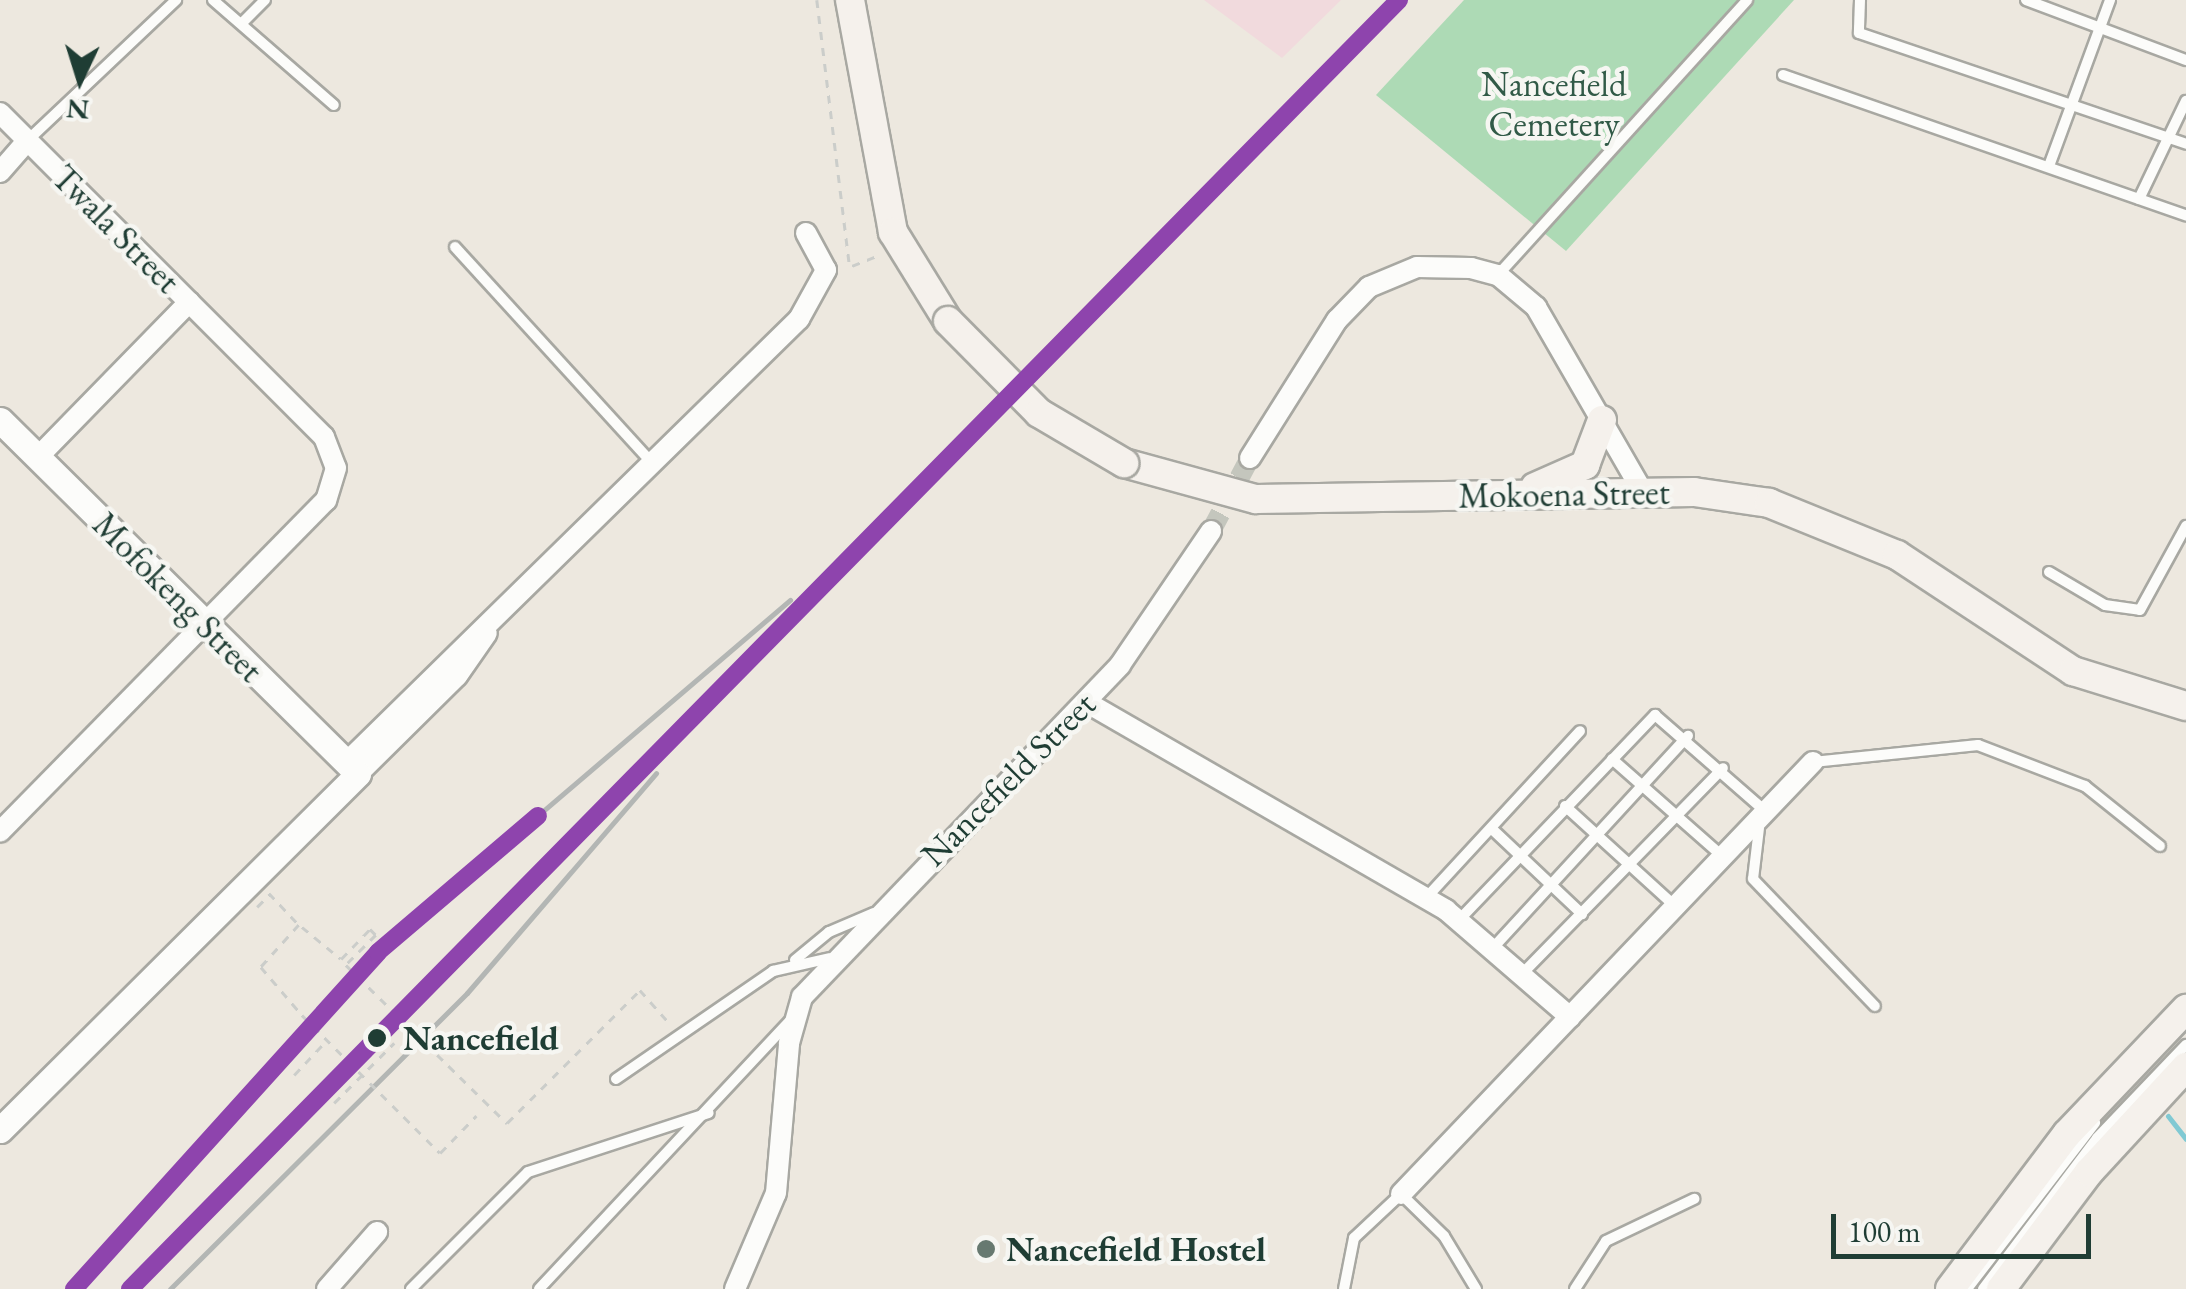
<!DOCTYPE html>
<html>
<head>
<meta charset="utf-8">
<style>
	body { margin:0 }
	#map { position:relative; width:2186px; height:1289px; overflow:hidden; background:#ede8df; font-family:"EB Garamond",serif }
	div>[style] { position:absolute }
	[style*='--x'] { left:calc(var(--x)*1px); top:calc(var(--y)*1px); width:calc(var(--w)*1px); rotate:calc(var(--a)*1deg) }
	.built>* { inset:0; background:#f1dadd }
	.green>* { inset:0; background:#addab5 }
	.stream>* { height:5px; margin:-2.5px; padding:0 2.5px; transform-origin:2.5px; border-radius:2.5px; background:#80c9d3 }
	.minor-tunnel>* { height:20px; margin-top:-10px; transform-origin:0; background:repeating-linear-gradient(90deg,#c4c6bd 0 20px,transparent 0 30px) }
	.path>* { height:2.5px; margin-top:-1.25px; transform-origin:0; background:repeating-linear-gradient(90deg,#cbcdca 0 8px,transparent 0 16px) }
	.roads { filter:drop-shadow(2px 0 #a8a8a2) drop-shadow(-2px 0 #a8a8a2) drop-shadow(0 2px #a8a8a2) drop-shadow(0 -2px #a8a8a2) }
	.service>* { height:10px; margin:-5px; padding:0 5px; transform-origin:5px; border-radius:5px; background:#fcfcfa }
	.minor>* { height:20px; margin:-10px; padding:0 10px; transform-origin:10px; border-radius:10px; background:#fcfcfa }
	.tertiary>* { height:25px; margin:-12.5px; padding:0 12.5px; transform-origin:12.5px; border-radius:12.5px; background:#fcfcfa }
	.secondary>* { height:28px; margin:-14px; padding:0 14px; transform-origin:14px; border-radius:14px; background:#f5f1ec }
	.rail>* { height:5px; margin:-2.5px; padding:0 2.5px; transform-origin:2.5px; border-radius:2.5px; background:#b3b6b4 }
	.path-bridge>* { height:2.5px; margin-top:-1.25px; transform-origin:0; background:repeating-linear-gradient(90deg,#cbcdca 0 8px,transparent 0 16px) }
	.bridges { filter:drop-shadow(2px 0 #a8a8a2) drop-shadow(-2px 0 #a8a8a2) drop-shadow(0 2px #a8a8a2) drop-shadow(0 -2px #a8a8a2) }
	.secondary-bridge>* { height:28px; margin:-14px; padding:0 14px; transform-origin:14px; border-radius:14px; background:#f5f1ec }
	.rail-1>* { height:18px; margin:-9px; padding:0 9px; transform-origin:9px; border-radius:9px; background:#8e44ad }
	.dots>* { width:28px; height:28px; translate:-50% -50%; box-sizing:border-box; border:5px solid #f6f6f2; border-radius:50% }
	span { translate:-50% -50%; white-space:nowrap; text-align:center; line-height:1.15; -webkit-text-stroke:9px #f6f6f2; paint-order:stroke }
	.park-label { font-size:35px; color:#315a47 }
	.street-label { font-size:35px; color:#1f3d34 }
	.stop-label { font-size:35px; color:#1f3d34; font-weight:700 }
	.left { translate:0 -50%; text-align:left }
	.poi-label { font-size:35px; color:#1f3d34; font-weight:700 }
	.north { position:absolute; left:30px; top:30px; width:100px; height:100px; -webkit-text-stroke:8px #f6f6f2; paint-order:stroke; rotate:184deg; font-size:28px; font-weight:700; line-height:40px; text-align:center; color:#1f3d34 }
	.north::after { content:''; display:block; margin:auto; width:35px; height:45px; background:#1f3d34; clip-path:polygon(50% 0,100% 100%,50% 72%,0 100%) }
	.scale { position:absolute; left:1831px; top:1214px; width:260px; height:45px; box-sizing:border-box; border:5px solid #1f3d34; border-top:0; padding-left:12px; font-size:30px; line-height:35px; white-space:nowrap; color:#1f3d34; -webkit-text-stroke:8px #f6f6f2; paint-order:stroke }
</style>
</head>
<body>
<div id="map">
	<div class="built">
		<i style="clip-path:polygon(1204px 0,1341px 0,1282px 58px)"></i>
	</div>
	<div class="green">
		<i style="clip-path:polygon(1464px 0,1794px 0,1566px 251px,1376px 95px)"></i>
	</div>
	<div class="stream">
		<i style="--x:2168;--y:1116;--w:29;--a:52"></i>
	</div>
	<div class="minor-tunnel">
		<i style="--x:1211;--y:531;--w:83;--a:-61.9"></i>
	</div>
	<div class="path">
		<i style="--x:817;--y:0;--w:269;--a:83"></i>
		<i style="--x:852;--y:266;--w:31;--a:-22"></i>
		<i style="--x:269;--y:893;--w:44;--a:46.8"></i>
		<i style="--x:299;--y:925;--w:57;--a:132.1"></i>
		<i style="--x:261;--y:967;--w:63;--a:49.5"></i>
		<i style="--x:257;--y:907;--w:17;--a:-45"></i>
		<i style="--x:302;--y:927;--w:50;--a:39.4"></i>
		<i style="--x:341;--y:959;--w:42;--a:-46"></i>
		<i style="--x:370;--y:929;--w:8;--a:45"></i>
		<i style="--x:376;--y:935;--w:42;--a:135"></i>
		<i style="--x:294;--y:1075;--w:48;--a:-46.7"></i>
		<i style="--x:334;--y:1103;--w:85;--a:-45"></i>
		<i style="--x:507;--y:1123;--w:188;--a:-45"></i>
		<i style="--x:640;--y:990;--w:47;--a:48.5"></i>
		<i style="--x:440;--y:1153;--w:52;--a:-45.8"></i>
	</div>
	<div class="roads">
		<div class="service">
			<i style="--x:213;--y:0;--w:160;--a:41"></i>
			<i style="--x:1860;--y:0;--w:33;--a:92"></i>
			<i style="--x:1859;--y:33;--w:345;--a:18.7"></i>
			<i style="--x:2026;--y:0;--w:171;--a:20.6"></i>
			<i style="--x:243;--y:22;--w:31;--a:-45"></i>
			<i style="--x:1783;--y:75;--w:427;--a:19.2"></i>
			<i style="--x:28;--y:140;--w:204;--a:-43.4"></i>
			<i style="--x:2049;--y:166;--w:177;--a:-69.8"></i>
			<i style="--x:2139;--y:199;--w:109;--a:-64.4"></i>
			<i style="--x:455;--y:247;--w:294;--a:47.6"></i>
			<i style="--x:1498;--y:275;--w:371;--a:-47.8"></i>
			<i style="--x:2049;--y:572;--w:65;--a:30.5"></i>
			<i style="--x:2105;--y:605;--w:35;--a:8"></i>
			<i style="--x:2140;--y:610;--w:96;--a:-61.3"></i>
			<i style="--x:1612;--y:759;--w:148;--a:41.4"></i>
			<i style="--x:1813;--y:762;--w:166;--a:-5.9"></i>
			<i style="--x:1978;--y:745;--w:115;--a:21"></i>
			<i style="--x:2085;--y:786;--w:96;--a:38.7"></i>
			<i style="--x:1565;--y:806;--w:149;--a:42.3"></i>
			<i style="--x:1759;--y:828;--w:51;--a:96.7"></i>
			<i style="--x:1753;--y:879;--w:176;--a:46.2"></i>
			<i style="--x:1492;--y:829;--w:124;--a:43.4"></i>
			<i style="--x:1426;--y:898;--w:227;--a:-47.3"></i>
			<i style="--x:1459;--y:920;--w:284;--a:-46.3"></i>
			<i style="--x:1655;--y:715;--w:147;--a:41.1"></i>
			<i style="--x:1491;--y:950;--w:291;--a:-47.4"></i>
			<i style="--x:795;--y:960;--w:44;--a:-39.5"></i>
			<i style="--x:829;--y:932;--w:49;--a:-22.9"></i>
			<i style="--x:1521;--y:975;--w:289;--a:-45.7"></i>
			<i style="--x:616;--y:1079;--w:191;--a:-34.5"></i>
			<i style="--x:773;--y:971;--w:58;--a:-12.8"></i>
			<i style="--x:411;--y:1289;--w:165;--a:-45"></i>
			<i style="--x:528;--y:1172;--w:190;--a:-18.1"></i>
			<i style="--x:539;--y:1289;--w:366;--a:-46.9"></i>
			<i style="--x:1344;--y:1289;--w:52;--a:-78.9"></i>
			<i style="--x:1354;--y:1238;--w:64;--a:-43.1"></i>
			<i style="--x:1401;--y:1194;--w:60;--a:44.3"></i>
			<i style="--x:1444;--y:1236;--w:62;--a:58.9"></i>
			<i style="--x:1575;--y:1289;--w:57;--a:-57.1"></i>
			<i style="--x:1606;--y:1241;--w:98;--a:-25.5"></i>
			<i style="--x:1967;--y:1289;--w:210;--a:-52.4"></i>
			<i style="--x:1983;--y:1289;--w:189;--a:-52.9"></i>
			<i style="--x:2097;--y:1138;--w:129;--a:-46.3"></i>
		</div>
		<div class="minor">
			<i style="--x:0;--y:113;--w:458;--a:45"></i>
			<i style="--x:324;--y:437;--w:33;--a:69"></i>
			<i style="--x:336;--y:468;--w:34;--a:107"></i>
			<i style="--x:326;--y:500;--w:465;--a:134.5"></i>
			<i style="--x:0;--y:172;--w:41;--a:-48.9"></i>
			<i style="--x:37;--y:458;--w:218;--a:-45.7"></i>
			<i style="--x:1250;--y:458;--w:163;--a:-57.8"></i>
			<i style="--x:1337;--y:320;--w:46;--a:-45.9"></i>
			<i style="--x:1369;--y:287;--w:52;--a:-22.6"></i>
			<i style="--x:1417;--y:267;--w:54;--a:1.1"></i>
			<i style="--x:1471;--y:268;--w:28;--a:15"></i>
			<i style="--x:1498;--y:275;--w:50;--a:40.1"></i>
			<i style="--x:1536;--y:307;--w:214;--a:60"></i>
			<i style="--x:1086;--y:702;--w:416;--a:30"></i>
			<i style="--x:1446;--y:910;--w:164;--a:40.8"></i>
			<i style="--x:347;--y:762;--w:633;--a:-44.42"></i>
			<i style="--x:799;--y:319;--w:56;--a:-61.1"></i>
			<i style="--x:826;--y:270;--w:42;--a:-118.4"></i>
			<i style="--x:358;--y:774;--w:139;--a:-44.7"></i>
			<i style="--x:457;--y:676;--w:52;--a:-55.1"></i>
			<i style="--x:1401;--y:1194;--w:597;--a:-46.36"></i>
			<i style="--x:327;--y:1289;--w:76;--a:-48.7"></i>
			<i style="--x:735;--y:1289;--w:104;--a:-66.9"></i>
			<i style="--x:776;--y:1193;--w:151;--a:-85"></i>
			<i style="--x:789;--y:1043;--w:48;--a:-74.2"></i>
			<i style="--x:802;--y:997;--w:460;--a:-46.2"></i>
			<i style="--x:1120;--y:665;--w:162;--a:-55.8"></i>
		</div>
		<div class="tertiary">
			<i style="--x:0;--y:420;--w:503;--a:44.68"></i>
			<i style="--x:358;--y:774;--w:505;--a:135.16"></i>
		</div>
		<div class="secondary">
			<i style="--x:850;--y:0;--w:236;--a:79.5"></i>
			<i style="--x:893;--y:232;--w:105;--a:58.3"></i>
			<i style="--x:1124;--y:463;--w:137;--a:15.3"></i>
			<i style="--x:1256;--y:499;--w:438;--a:-0.9"></i>
			<i style="--x:1694;--y:492;--w:76;--a:8.3"></i>
			<i style="--x:1769;--y:503;--w:138;--a:22.1"></i>
			<i style="--x:1897;--y:555;--w:211;--a:33.4"></i>
			<i style="--x:2073;--y:671;--w:118;--a:17.2"></i>
			<i style="--x:1535;--y:487;--w:55;--a:-23.7"></i>
			<i style="--x:1585;--y:465;--w:48;--a:-69.3"></i>
			<i style="--x:1950;--y:1289;--w:194;--a:-53"></i>
			<i style="--x:2067;--y:1134;--w:173;--a:-46.4"></i>
			<i style="--x:2001;--y:1289;--w:146;--a:-53.1"></i>
			<i style="--x:2089;--y:1172;--w:143;--a:-47.3"></i>
		</div>
	</div>
	<div class="rail">
		<i style="--x:74;--y:1289;--w:454;--a:-47.9"></i>
		<i style="--x:378;--y:952;--w:542;--a:-40.51"></i>
		<i style="--x:130;--y:1289;--w:1809;--a:-45.45"></i>
		<i style="--x:170;--y:1289;--w:419;--a:-44.9"></i>
		<i style="--x:467;--y:993;--w:290;--a:-49.3"></i>
	</div>
	<div class="path-bridge">
		<i style="--x:346;--y:965;--w:226;--a:44.5"></i>
		<i style="--x:302;--y:1015;--w:195;--a:45"></i>
	</div>
	<div class="bridges">
		<div class="secondary-bridge">
			<i style="--x:948;--y:321;--w:129;--a:45.3"></i>
			<i style="--x:1039;--y:413;--w:99;--a:30.5"></i>
		</div>
	</div>
	<div class="rail-1">
		<i style="--x:74;--y:1289;--w:454;--a:-47.9"></i>
		<i style="--x:378;--y:952;--w:210;--a:-40.4"></i>
		<i style="--x:130;--y:1289;--w:1809;--a:-45.45"></i>
	</div>
	<div class="dots">
		<i style="left:377px;top:1038px;background:#1f3d34"></i>
		<i style="left:986px;top:1249px;background:#677970"></i>
	</div>
	<div class="park-label">
		<span style="left:1554px;top:104px">Nancefield<br>Cemetery</span>
	</div>
	<div class="street-label">
		<span style="left:116px;top:229px;rotate:45deg">Twala Street</span>
		<span style="left:1564px;top:494px;rotate:-1deg">Mokoena Street</span>
		<span style="left:178px;top:597px;rotate:45deg">Mofokeng Street</span>
		<span style="left:1008px;top:779px;rotate:-45deg">Nancefield Street</span>
	</div>
	<div class="stop-label">
		<span class="left" style="left:403px;top:1038px">Nancefield</span>
	</div>
	<div class="poi-label">
		<span class="left" style="left:1006px;top:1249px">Nancefield Hostel</span>
	</div>
	<div class="north">N</div>
	<div class="scale">100 m</div>
</div>
</body>
</html>
